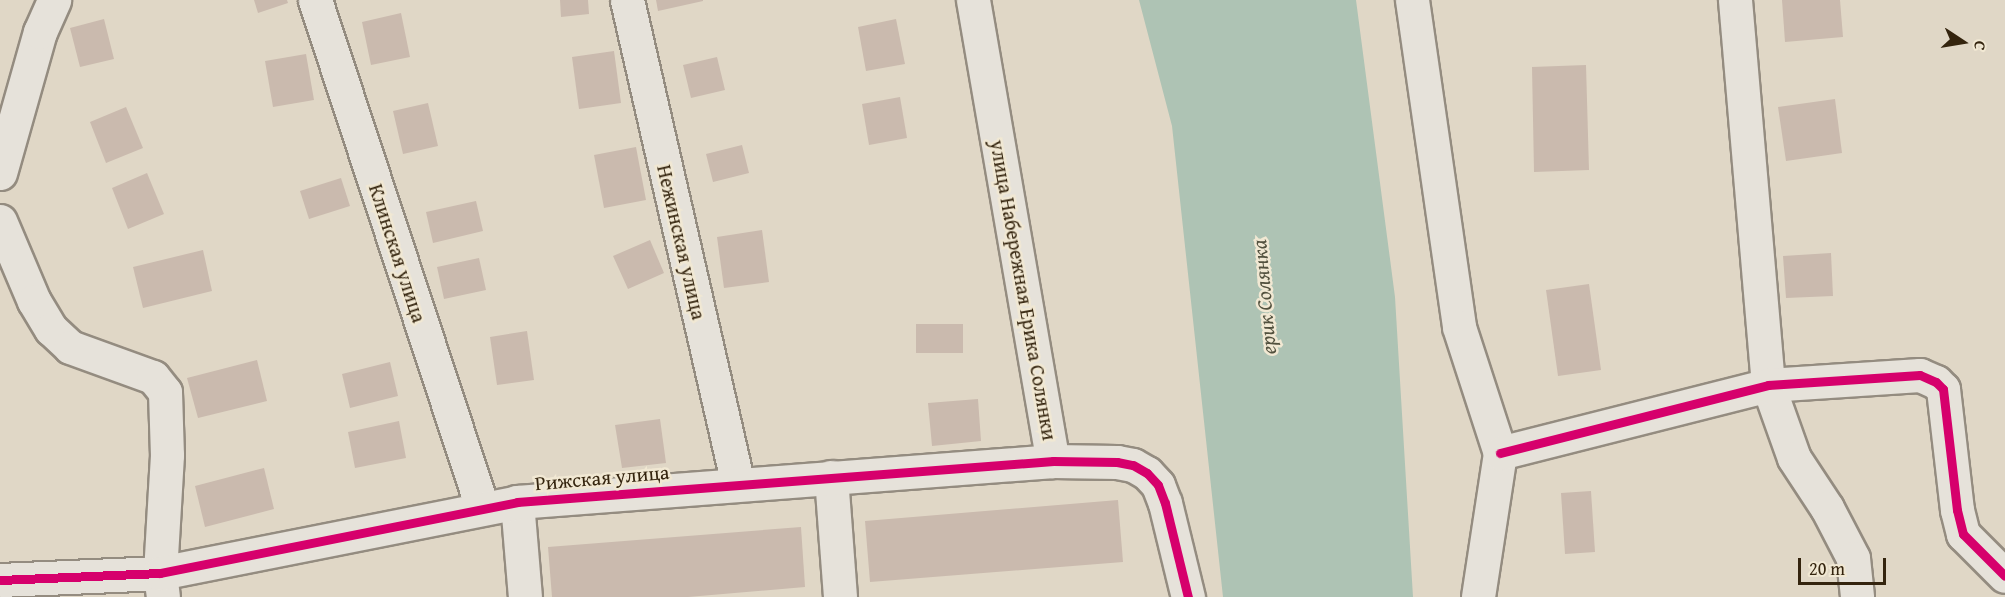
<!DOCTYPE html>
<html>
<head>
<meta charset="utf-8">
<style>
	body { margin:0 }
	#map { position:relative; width:2005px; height:597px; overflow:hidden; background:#e0d7c6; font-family:"Gentium Book Plus",serif }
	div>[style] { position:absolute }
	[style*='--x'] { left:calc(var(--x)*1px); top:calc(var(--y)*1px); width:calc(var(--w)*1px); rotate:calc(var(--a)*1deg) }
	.water>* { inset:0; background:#aec3b4 }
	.building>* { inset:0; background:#cabaae }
	.roads { filter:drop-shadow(2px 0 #948c80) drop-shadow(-2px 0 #948c80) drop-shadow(0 2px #948c80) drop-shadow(0 -2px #948c80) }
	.minor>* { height:33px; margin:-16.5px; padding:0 16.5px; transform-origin:16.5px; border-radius:16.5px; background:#e6e2da }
	.cycleway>* { height:9px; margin:-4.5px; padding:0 4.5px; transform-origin:4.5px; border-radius:4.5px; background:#d6006c }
	span { translate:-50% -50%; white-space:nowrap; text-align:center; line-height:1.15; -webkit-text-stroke:5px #f1e8d3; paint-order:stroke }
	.street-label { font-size:20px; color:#34240e }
	.water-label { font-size:21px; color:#52513e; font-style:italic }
	.north { position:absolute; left:1933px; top:12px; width:60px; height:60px; -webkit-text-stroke:4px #f1e8d3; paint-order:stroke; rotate:102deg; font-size:16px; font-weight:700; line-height:24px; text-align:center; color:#34240e }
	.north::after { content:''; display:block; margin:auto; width:21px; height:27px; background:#34240e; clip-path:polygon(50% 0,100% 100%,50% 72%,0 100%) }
	.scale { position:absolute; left:1798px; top:558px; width:88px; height:27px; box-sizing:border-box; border:3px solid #34240e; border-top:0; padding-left:8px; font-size:18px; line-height:21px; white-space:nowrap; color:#34240e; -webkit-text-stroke:4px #f1e8d3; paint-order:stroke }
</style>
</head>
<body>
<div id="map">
	<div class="water">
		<i style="clip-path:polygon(1139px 0,1356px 0,1395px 297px,1413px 597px,1223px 597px,1172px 126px)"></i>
	</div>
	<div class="building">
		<i style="clip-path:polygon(254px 0,287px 0,288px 3px,258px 13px)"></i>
		<i style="clip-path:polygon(560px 0,588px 0,589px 14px,561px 17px)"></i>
		<i style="clip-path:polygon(656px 0,703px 0,703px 1px,658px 11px)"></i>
		<i style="clip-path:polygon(1782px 0,1840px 0,1843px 37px,1785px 42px)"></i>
		<i style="clip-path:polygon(401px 13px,410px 57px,371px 65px,362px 22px)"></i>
		<i style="clip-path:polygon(104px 19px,114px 59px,80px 67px,70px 28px)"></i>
		<i style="clip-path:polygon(896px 19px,905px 64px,866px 71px,858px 27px)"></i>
		<i style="clip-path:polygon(614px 51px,621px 103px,579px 109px,572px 57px)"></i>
		<i style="clip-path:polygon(306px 54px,314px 100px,273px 107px,265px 61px)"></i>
		<i style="clip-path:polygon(717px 57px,725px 90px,691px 98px,683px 65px)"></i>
		<i style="clip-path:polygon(1586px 65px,1589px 170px,1534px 172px,1532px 67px)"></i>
		<i style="clip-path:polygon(900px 97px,907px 138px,869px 145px,862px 104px)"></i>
		<i style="clip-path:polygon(1835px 99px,1842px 153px,1786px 161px,1778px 107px)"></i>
		<i style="clip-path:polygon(428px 103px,438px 146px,403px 154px,393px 111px)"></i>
		<i style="clip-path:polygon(126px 107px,143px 148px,106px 163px,90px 122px)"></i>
		<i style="clip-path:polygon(742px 145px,749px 173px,713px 182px,706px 154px)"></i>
		<i style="clip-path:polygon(636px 147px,646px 200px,604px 208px,594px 155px)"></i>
		<i style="clip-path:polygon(147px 173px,164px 214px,128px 229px,112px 188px)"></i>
		<i style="clip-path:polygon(341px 178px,350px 206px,309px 219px,300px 191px)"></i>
		<i style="clip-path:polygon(476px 201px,483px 231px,433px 243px,426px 212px)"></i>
		<i style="clip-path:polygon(762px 230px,769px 282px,724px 288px,717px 237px)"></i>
		<i style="clip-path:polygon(650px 240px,664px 273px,628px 289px,613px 256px)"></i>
		<i style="clip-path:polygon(203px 250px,212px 291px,143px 308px,133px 267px)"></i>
		<i style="clip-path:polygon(1831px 253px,1833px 296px,1786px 298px,1783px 256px)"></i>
		<i style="clip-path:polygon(479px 258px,486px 290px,444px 299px,437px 267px)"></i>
		<i style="clip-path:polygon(1589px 284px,1601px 370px,1558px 376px,1546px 290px)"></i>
		<i style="clip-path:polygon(916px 324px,963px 324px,963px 353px,916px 353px)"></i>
		<i style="clip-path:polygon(527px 331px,534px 380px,497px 385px,490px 337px)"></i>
		<i style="clip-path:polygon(257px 360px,267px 401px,198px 418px,187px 378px)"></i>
		<i style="clip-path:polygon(390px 362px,398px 396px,350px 408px,342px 374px)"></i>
		<i style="clip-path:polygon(978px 399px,981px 441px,932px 446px,928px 403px)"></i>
		<i style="clip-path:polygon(660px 419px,666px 463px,622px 468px,615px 425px)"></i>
		<i style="clip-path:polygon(399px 421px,406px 458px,355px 468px,348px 432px)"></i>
		<i style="clip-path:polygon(264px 468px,274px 509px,205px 527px,195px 486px)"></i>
		<i style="clip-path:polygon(1591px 491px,1595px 552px,1565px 554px,1561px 493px)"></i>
		<i style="clip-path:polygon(1118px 500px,1123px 562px,870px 582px,865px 521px)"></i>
		<i style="clip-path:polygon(801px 527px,805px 587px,688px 597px,552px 597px,548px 547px)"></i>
	</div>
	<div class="roads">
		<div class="minor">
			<i style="--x:315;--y:0;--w:534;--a:71.77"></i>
			<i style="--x:627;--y:0;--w:496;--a:77.1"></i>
			<i style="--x:973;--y:0;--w:468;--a:80.2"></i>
			<i style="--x:1412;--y:0;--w:330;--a:81.8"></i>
			<i style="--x:1459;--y:327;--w:133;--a:72"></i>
			<i style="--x:1500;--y:453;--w:146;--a:98.7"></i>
			<i style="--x:1735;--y:0;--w:386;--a:85.1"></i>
			<i style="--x:1768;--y:385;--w:77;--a:70.4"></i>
			<i style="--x:1794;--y:458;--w:60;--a:56.6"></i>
			<i style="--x:1827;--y:508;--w:56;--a:62.5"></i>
			<i style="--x:1853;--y:558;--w:39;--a:84"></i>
			<i style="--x:0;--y:173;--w:147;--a:-74.2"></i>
			<i style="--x:40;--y:32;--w:35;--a:-66"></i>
			<i style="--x:0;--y:221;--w:87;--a:67"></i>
			<i style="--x:34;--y:301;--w:33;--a:59"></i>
			<i style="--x:51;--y:329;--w:26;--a:43"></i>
			<i style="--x:70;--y:347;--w:88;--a:19.9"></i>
			<i style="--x:153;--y:377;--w:19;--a:51"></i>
			<i style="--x:165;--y:392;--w:63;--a:88.2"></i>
			<i style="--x:167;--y:455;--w:118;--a:93.4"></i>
			<i style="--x:160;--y:573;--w:24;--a:83"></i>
			<i style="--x:1500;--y:453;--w:276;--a:-14.2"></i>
			<i style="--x:1768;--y:385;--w:152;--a:-3.8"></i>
			<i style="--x:1920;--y:375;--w:17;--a:24"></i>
			<i style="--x:1936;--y:382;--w:10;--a:45"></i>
			<i style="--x:1943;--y:389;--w:122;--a:83.4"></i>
			<i style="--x:1957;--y:510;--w:25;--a:76"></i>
			<i style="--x:1963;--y:534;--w:59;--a:45"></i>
			<i style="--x:831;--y:477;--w:120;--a:85.7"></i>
			<i style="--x:517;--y:502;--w:95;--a:85.2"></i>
			<i style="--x:0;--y:580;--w:160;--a:-2.5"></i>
			<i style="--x:160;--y:573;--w:364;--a:-11.2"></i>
			<i style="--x:517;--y:502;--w:538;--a:-4.37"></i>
			<i style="--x:1053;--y:461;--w:64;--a:0.9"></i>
			<i style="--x:1117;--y:462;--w:16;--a:11"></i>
			<i style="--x:1133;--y:465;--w:16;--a:30"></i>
			<i style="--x:1147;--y:473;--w:16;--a:47"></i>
			<i style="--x:1158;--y:485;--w:19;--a:69"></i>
			<i style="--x:1165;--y:503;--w:97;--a:76.3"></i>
		</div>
	</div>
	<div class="cycleway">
		<i style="--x:1500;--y:453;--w:276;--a:-14.2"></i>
		<i style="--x:1768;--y:385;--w:152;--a:-3.8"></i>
		<i style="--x:1920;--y:375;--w:17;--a:24"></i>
		<i style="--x:1936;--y:382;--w:10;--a:45"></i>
		<i style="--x:1943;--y:389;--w:122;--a:83.4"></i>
		<i style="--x:1957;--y:510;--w:25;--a:76"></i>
		<i style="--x:1963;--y:534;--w:59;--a:45"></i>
		<i style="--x:0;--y:580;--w:160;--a:-2.5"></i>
		<i style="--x:160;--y:573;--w:364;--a:-11.2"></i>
		<i style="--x:517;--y:502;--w:538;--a:-4.37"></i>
		<i style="--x:1053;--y:461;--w:64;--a:0.9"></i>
		<i style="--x:1117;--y:462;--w:16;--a:11"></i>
		<i style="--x:1133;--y:465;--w:16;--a:30"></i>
		<i style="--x:1147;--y:473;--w:16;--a:47"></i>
		<i style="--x:1158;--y:485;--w:19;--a:69"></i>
		<i style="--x:1165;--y:503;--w:97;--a:76.3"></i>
	</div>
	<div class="street-label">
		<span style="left:682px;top:242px;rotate:77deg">Нежинская улица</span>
		<span style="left:398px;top:253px;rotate:72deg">Клинская улица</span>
		<span style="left:1024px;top:290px;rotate:80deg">улица Набережная Ерика Солянки</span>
		<span style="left:602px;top:477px;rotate:-5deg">Рижская улица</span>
	</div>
	<div class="water-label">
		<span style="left:1264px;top:297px;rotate:-95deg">ерик Солянка</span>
	</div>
	<div class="north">С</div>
	<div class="scale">20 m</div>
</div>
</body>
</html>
